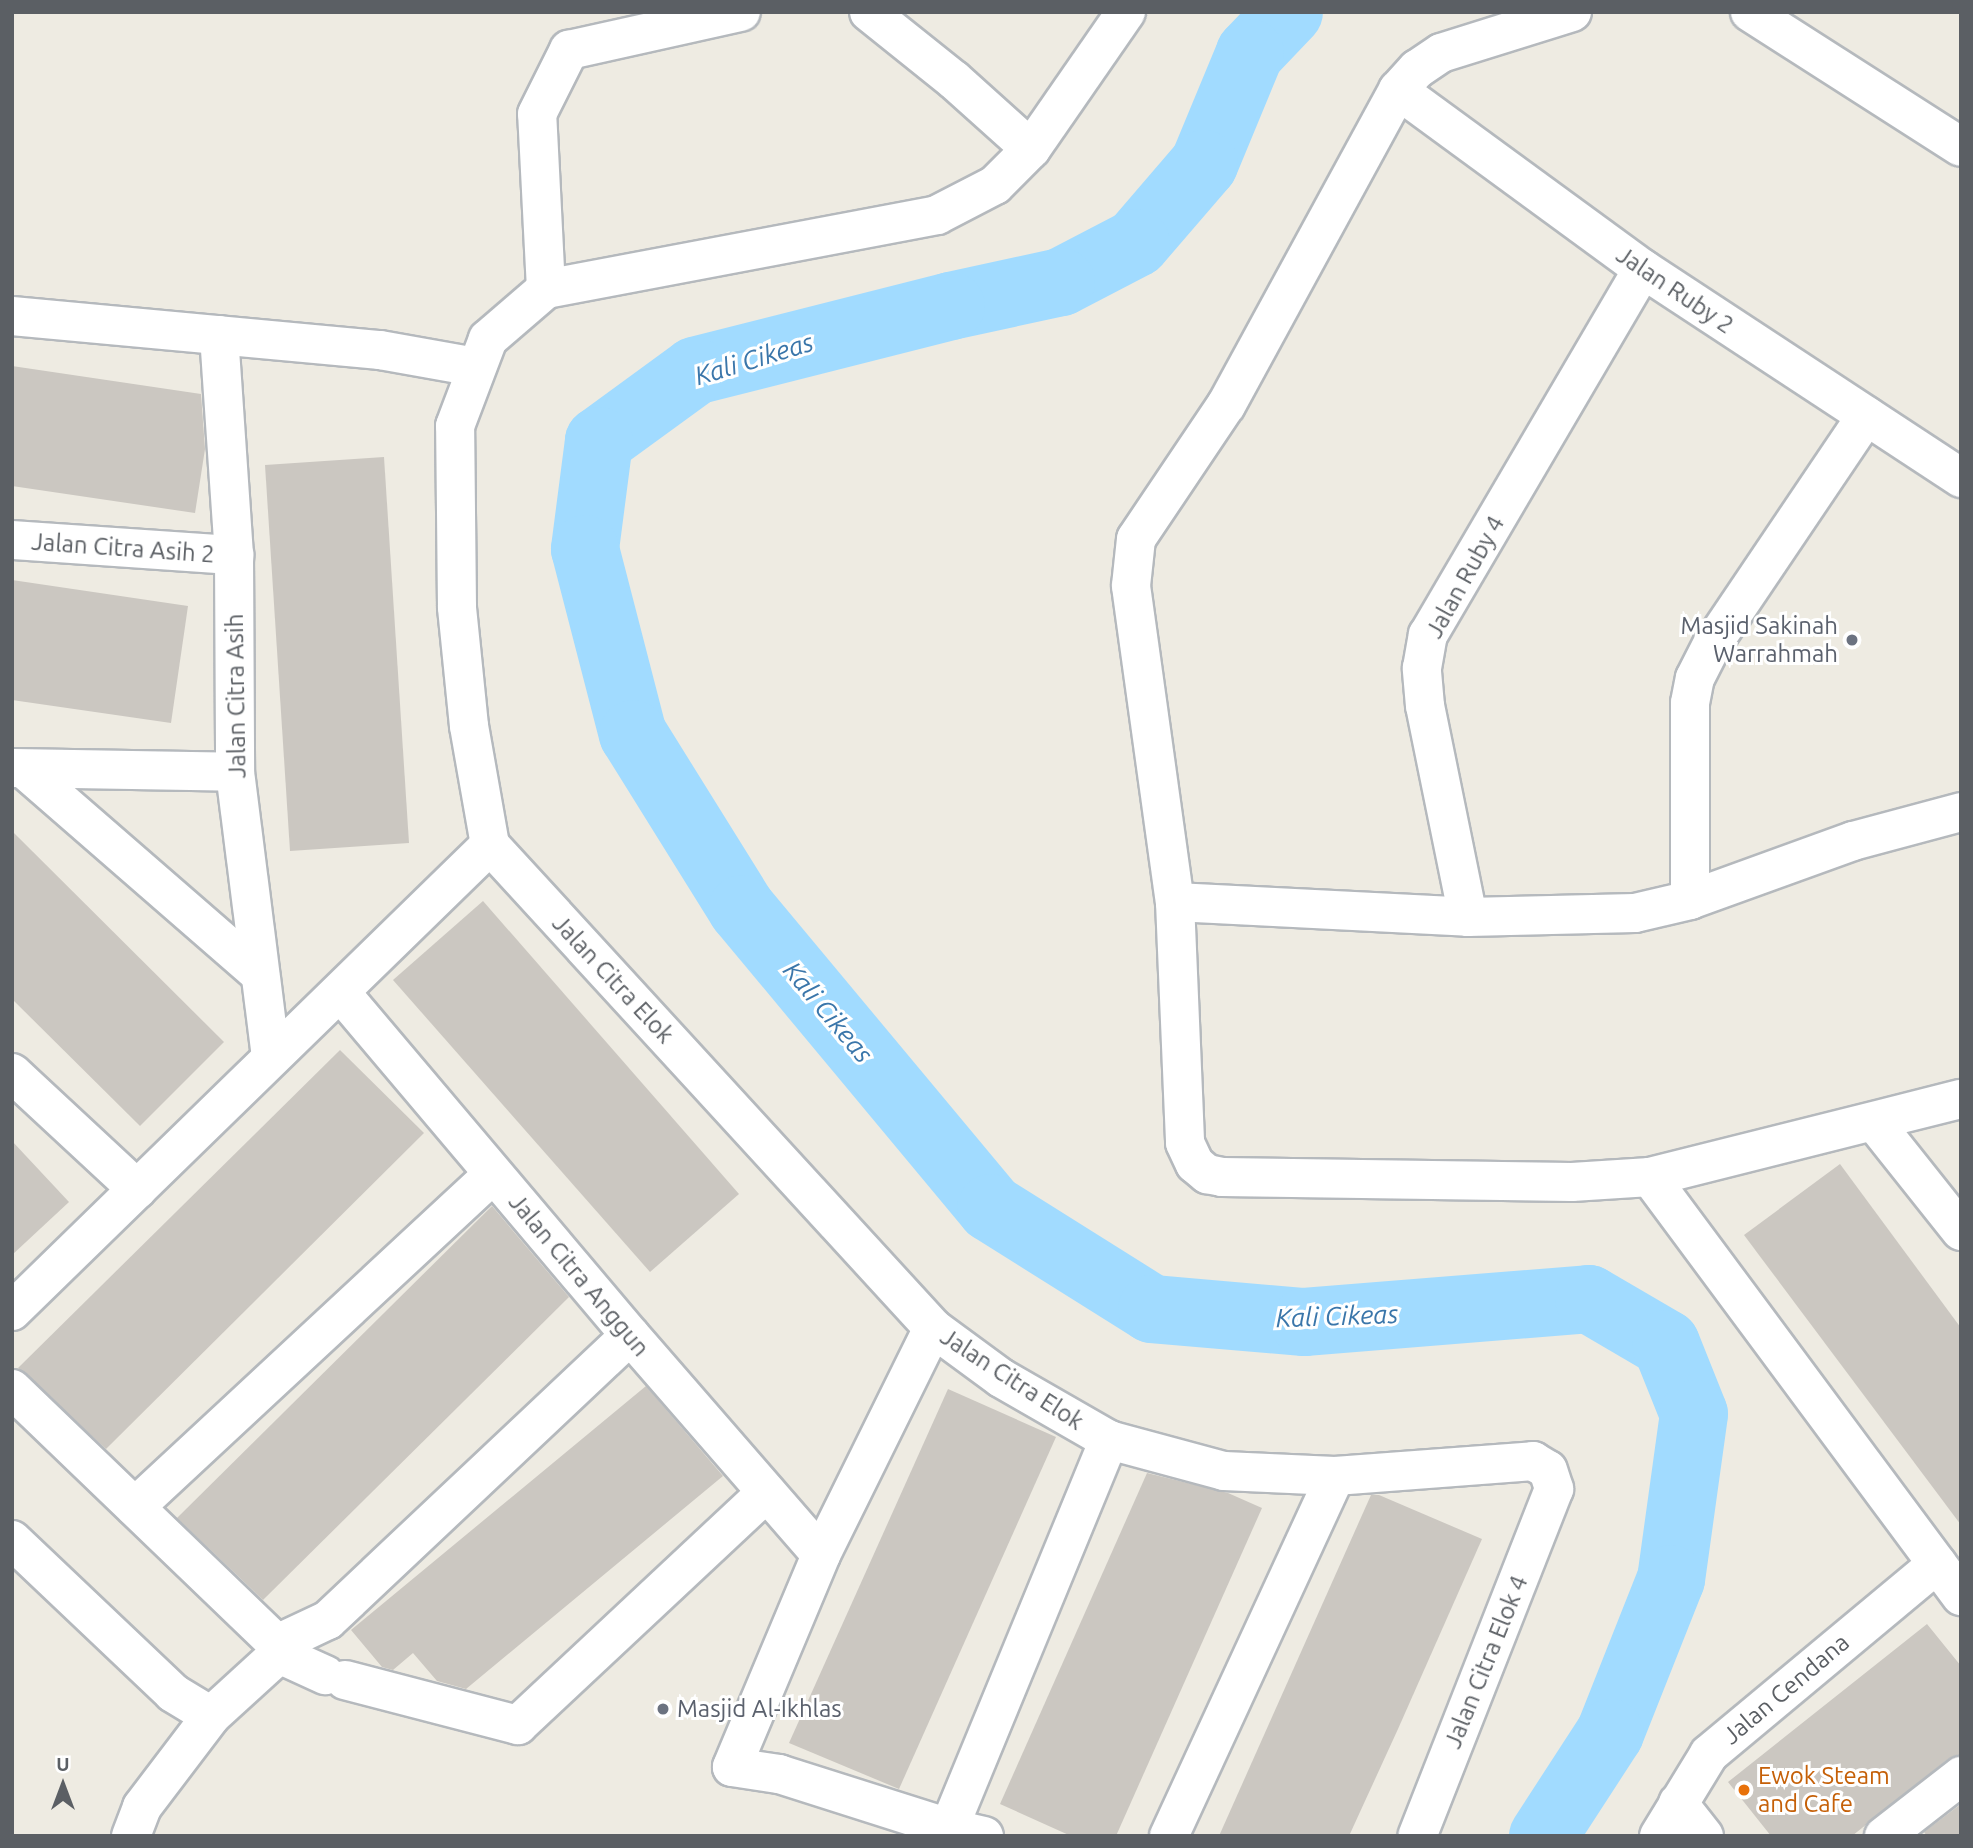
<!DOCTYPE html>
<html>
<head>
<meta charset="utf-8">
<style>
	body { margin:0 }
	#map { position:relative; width:1973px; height:1848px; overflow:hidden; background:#eeebe2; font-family:Ubuntu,sans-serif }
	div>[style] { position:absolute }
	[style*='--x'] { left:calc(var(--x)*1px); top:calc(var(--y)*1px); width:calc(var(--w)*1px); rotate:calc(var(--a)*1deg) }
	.river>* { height:68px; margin:-34px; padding:0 34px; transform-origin:34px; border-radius:34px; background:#a1dbff }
	.building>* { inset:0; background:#cbc7c1 }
	.roads { filter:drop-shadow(2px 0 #b5b9bd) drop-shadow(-2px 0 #b5b9bd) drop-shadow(0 2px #b5b9bd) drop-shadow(0 -2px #b5b9bd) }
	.minor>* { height:38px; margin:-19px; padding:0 19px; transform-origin:19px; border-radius:19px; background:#fff }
	.dots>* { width:19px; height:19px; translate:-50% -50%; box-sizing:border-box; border:4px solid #fff; border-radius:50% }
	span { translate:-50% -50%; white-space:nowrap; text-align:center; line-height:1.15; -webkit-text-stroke:6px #fff; paint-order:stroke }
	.street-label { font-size:24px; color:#5b5f64 }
	.worship-label { font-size:24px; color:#5b616d }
	.right { translate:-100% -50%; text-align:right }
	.left { translate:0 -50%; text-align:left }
	.food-label { font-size:24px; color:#c56008 }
	.water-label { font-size:26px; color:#3a76aa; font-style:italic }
	.frame { position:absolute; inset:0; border:14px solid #5b5f64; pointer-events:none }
	.north { position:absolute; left:28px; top:1750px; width:70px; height:70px; -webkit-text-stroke:5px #fff; paint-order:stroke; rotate:0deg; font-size:19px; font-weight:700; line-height:28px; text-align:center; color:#5b5f64 }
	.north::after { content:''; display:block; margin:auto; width:24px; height:32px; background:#5b5f64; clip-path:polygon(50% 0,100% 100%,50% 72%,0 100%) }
</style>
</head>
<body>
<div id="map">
	<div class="river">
		<i style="--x:1289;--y:12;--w:57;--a:133.6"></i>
		<i style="--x:1250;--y:53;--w:120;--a:112.5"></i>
		<i style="--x:1204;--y:164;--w:104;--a:130.7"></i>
		<i style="--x:1136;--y:243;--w:85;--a:152.5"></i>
		<i style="--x:1061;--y:282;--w:113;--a:167.7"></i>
		<i style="--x:951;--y:306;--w:264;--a:165.8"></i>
		<i style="--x:695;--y:371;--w:119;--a:143.9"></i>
		<i style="--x:599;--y:441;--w:109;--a:97.4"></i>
		<i style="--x:585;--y:549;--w:191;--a:75.5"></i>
		<i style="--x:633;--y:734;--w:206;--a:58.1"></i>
		<i style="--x:742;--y:909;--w:389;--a:50.2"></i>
		<i style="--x:991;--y:1208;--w:190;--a:32.1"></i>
		<i style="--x:1152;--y:1309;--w:153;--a:4.9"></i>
		<i style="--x:1304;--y:1322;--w:286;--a:-4.6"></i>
		<i style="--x:1589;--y:1299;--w:89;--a:30.3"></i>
		<i style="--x:1666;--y:1344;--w:75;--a:68.2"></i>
		<i style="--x:1694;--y:1414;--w:167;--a:97.9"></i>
		<i style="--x:1671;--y:1579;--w:166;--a:111.6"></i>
		<i style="--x:1610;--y:1733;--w:123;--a:123"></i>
	</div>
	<div class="building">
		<i style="clip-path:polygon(12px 366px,201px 394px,205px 449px,195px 513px,12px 486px)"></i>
		<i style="clip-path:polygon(384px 457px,409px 843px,290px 851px,265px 465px)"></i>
		<i style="clip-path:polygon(12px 580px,188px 606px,171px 723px,12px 700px)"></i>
		<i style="clip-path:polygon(12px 831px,224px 1042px,140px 1126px,12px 999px)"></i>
		<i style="clip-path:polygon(483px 901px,739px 1194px,650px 1272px,393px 980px)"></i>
		<i style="clip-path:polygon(340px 1050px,424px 1133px,106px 1449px,18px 1368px)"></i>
		<i style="clip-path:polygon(12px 1141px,69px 1202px,12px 1255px)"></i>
		<i style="clip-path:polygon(1840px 1164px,1961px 1328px,1961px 1525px,1744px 1235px)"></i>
		<i style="clip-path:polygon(492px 1206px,569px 1297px,263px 1600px,177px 1518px)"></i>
		<i style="clip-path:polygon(646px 1386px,723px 1476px,466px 1689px,437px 1681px,413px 1653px,393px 1670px,382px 1667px,351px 1630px)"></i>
		<i style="clip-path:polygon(948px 1389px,1056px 1437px,899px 1789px,789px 1743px)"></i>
		<i style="clip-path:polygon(1147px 1473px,1228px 1493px,1262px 1508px,1116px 1836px,1071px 1836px,1000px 1804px)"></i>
		<i style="clip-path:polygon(1371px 1495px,1379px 1495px,1482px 1539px,1398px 1729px,1349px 1836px,1219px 1836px)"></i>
		<i style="clip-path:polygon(1927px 1624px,1961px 1666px,1961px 1755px,1948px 1759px,1852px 1836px,1771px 1836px,1728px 1782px)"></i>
		<i style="clip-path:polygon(1961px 1804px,1961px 1836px,1927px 1836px,1924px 1832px)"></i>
	</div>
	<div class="roads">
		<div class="minor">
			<i style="--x:869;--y:12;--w:109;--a:38.7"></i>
			<i style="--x:954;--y:80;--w:103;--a:41.9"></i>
			<i style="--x:1572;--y:12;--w:137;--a:162.6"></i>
			<i style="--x:1441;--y:53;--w:29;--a:146"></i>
			<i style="--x:1417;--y:69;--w:28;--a:132"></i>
			<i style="--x:1398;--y:90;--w:359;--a:118.6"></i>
			<i style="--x:1226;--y:405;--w:161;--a:123.9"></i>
			<i style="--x:1136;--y:539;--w:47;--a:96.1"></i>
			<i style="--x:1131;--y:586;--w:319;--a:82.1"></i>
			<i style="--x:1175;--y:902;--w:241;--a:87.6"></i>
			<i style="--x:1185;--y:1143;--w:23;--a:65"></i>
			<i style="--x:1195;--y:1164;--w:16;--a:40"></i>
			<i style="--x:1207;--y:1174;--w:15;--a:11"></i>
			<i style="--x:1222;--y:1177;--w:350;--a:0.8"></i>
			<i style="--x:1572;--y:1182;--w:78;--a:-3.7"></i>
			<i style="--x:1650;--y:1177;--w:321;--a:-14.1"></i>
			<i style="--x:1750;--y:12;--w:250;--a:32.6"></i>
			<i style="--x:1398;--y:90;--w:303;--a:36.2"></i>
			<i style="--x:1643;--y:269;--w:381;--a:33.3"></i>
			<i style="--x:546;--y:289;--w:175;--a:-92.9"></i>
			<i style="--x:537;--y:114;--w:72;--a:-63.4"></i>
			<i style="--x:569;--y:50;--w:176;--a:-12.5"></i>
			<i style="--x:12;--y:316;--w:370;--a:5.3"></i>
			<i style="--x:380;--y:350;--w:97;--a:10.1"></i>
			<i style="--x:219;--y:335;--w:221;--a:86.1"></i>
			<i style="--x:234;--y:555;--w:217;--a:89.7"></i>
			<i style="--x:235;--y:772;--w:286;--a:82.8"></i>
			<i style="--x:12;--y:540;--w:223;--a:3.9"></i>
			<i style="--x:14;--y:768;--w:221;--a:1"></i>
			<i style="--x:24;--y:769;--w:313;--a:41"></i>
			<i style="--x:490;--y:845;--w:655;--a:47.47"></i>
			<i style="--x:933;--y:1328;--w:84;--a:36.3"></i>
			<i style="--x:1001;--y:1378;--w:125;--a:29.9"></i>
			<i style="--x:1109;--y:1440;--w:119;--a:15.1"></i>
			<i style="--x:1224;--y:1471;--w:111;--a:2.6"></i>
			<i style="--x:1335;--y:1476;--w:199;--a:-4.3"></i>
			<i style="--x:1533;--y:1461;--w:17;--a:31"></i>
			<i style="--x:1548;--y:1470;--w:20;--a:72"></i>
			<i style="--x:1554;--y:1489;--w:373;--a:111.5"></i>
			<i style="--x:1690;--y:900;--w:197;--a:-90"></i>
			<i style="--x:1690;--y:703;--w:25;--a:-79"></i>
			<i style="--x:1695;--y:678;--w:39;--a:-63"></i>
			<i style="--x:1713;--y:643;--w:274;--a:-56"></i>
			<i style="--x:1175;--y:902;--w:293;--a:2.9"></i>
			<i style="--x:1468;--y:917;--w:167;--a:-1.4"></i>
			<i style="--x:1635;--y:913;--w:57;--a:-13.3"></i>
			<i style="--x:1690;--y:900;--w:173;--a:-19.9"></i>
			<i style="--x:1853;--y:841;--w:112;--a:-15"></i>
			<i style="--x:1468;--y:917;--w:215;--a:-101.5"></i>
			<i style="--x:1425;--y:706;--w:38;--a:-95"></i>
			<i style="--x:1422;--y:668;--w:34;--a:-80"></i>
			<i style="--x:1428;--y:635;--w:424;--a:-59.6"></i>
			<i style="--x:341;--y:993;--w:448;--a:49.8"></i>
			<i style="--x:630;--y:1335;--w:291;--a:49"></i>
			<i style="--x:12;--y:1073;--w:171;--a:42.9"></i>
			<i style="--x:1875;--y:1123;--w:138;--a:51.5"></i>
			<i style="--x:1650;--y:1177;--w:522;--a:53.42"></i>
			<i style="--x:12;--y:1311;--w:668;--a:-44.27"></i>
			<i style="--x:490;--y:845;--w:121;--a:-100"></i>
			<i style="--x:469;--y:726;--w:120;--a:-95.8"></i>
			<i style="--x:457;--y:607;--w:181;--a:-90.6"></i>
			<i style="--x:455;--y:426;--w:93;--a:-69.2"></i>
			<i style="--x:488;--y:339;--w:77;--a:-40.8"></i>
			<i style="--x:546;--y:289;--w:398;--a:-10.7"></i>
			<i style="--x:937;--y:215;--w:65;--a:-27.3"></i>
			<i style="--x:995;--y:185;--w:51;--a:-45"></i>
			<i style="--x:1031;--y:149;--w:167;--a:-55.3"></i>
			<i style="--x:933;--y:1328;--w:253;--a:116.3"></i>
			<i style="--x:821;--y:1555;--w:230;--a:112.8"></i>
			<i style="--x:732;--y:1767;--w:48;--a:8.5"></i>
			<i style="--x:779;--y:1774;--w:178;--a:17.6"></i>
			<i style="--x:12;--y:1389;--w:368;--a:43.9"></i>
			<i style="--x:277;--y:1644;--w:10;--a:79"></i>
			<i style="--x:135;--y:1507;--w:489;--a:-42.9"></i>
			<i style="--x:12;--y:1540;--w:222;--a:43.5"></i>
			<i style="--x:173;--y:1693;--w:44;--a:31.2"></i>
			<i style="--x:277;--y:1644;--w:56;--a:-25.2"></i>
			<i style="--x:328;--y:1620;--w:415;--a:-43.3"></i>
			<i style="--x:279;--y:1654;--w:51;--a:24.5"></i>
			<i style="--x:345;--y:1680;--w:179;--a:14.6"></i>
			<i style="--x:518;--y:1725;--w:340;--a:-43.1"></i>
			<i style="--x:1678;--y:1803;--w:42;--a:51.8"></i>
			<i style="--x:131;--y:1836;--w:31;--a:-69"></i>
			<i style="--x:142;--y:1807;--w:114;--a:-52.8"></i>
			<i style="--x:211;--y:1716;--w:92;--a:-42.4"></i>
			<i style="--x:984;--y:1836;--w:36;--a:-167"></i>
			<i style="--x:949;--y:1828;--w:420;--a:-67.6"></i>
			<i style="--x:1169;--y:1836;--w:396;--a:-65.2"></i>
			<i style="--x:1659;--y:1836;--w:96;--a:-58.6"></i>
			<i style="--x:1709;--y:1754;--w:297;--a:-39.8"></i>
			<i style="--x:1884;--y:1836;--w:98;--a:-37.9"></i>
		</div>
	</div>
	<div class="dots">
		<i style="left:1852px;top:640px;background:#6b7280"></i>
		<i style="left:663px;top:1709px;background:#6b7280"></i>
		<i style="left:1744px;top:1790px;background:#e8710a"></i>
	</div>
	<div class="street-label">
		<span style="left:1675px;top:290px;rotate:34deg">Jalan Ruby 2</span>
		<span style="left:123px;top:548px;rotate:4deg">Jalan Citra Asih 2</span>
		<span style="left:1465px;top:577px;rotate:-61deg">Jalan Ruby 4</span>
		<span style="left:236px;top:696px;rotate:-91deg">Jalan Citra Asih</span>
		<span style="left:613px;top:979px;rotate:47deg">Jalan Citra Elok</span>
		<span style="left:579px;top:1275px;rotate:50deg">Jalan Citra Anggun</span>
		<span style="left:1012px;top:1379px;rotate:33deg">Jalan Citra Elok</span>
		<span style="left:1486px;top:1662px;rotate:-68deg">Jalan Citra Elok 4</span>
		<span style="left:1786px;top:1689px;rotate:-40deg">Jalan Cendana</span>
	</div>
	<div class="worship-label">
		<span class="right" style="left:1838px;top:640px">Masjid Sakinah<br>Warrahmah</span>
		<span class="left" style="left:677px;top:1709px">Masjid Al-Ikhlas</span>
	</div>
	<div class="food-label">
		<span class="left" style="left:1758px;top:1790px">Ewok Steam<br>and Cafe</span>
	</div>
	<div class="water-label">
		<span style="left:754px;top:359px;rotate:-17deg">Kali Cikeas</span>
		<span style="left:828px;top:1012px;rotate:50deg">Kali Cikeas</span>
		<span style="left:1337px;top:1316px;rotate:-2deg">Kali Cikeas</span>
	</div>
	<div class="frame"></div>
	<div class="north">U</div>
</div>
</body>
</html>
